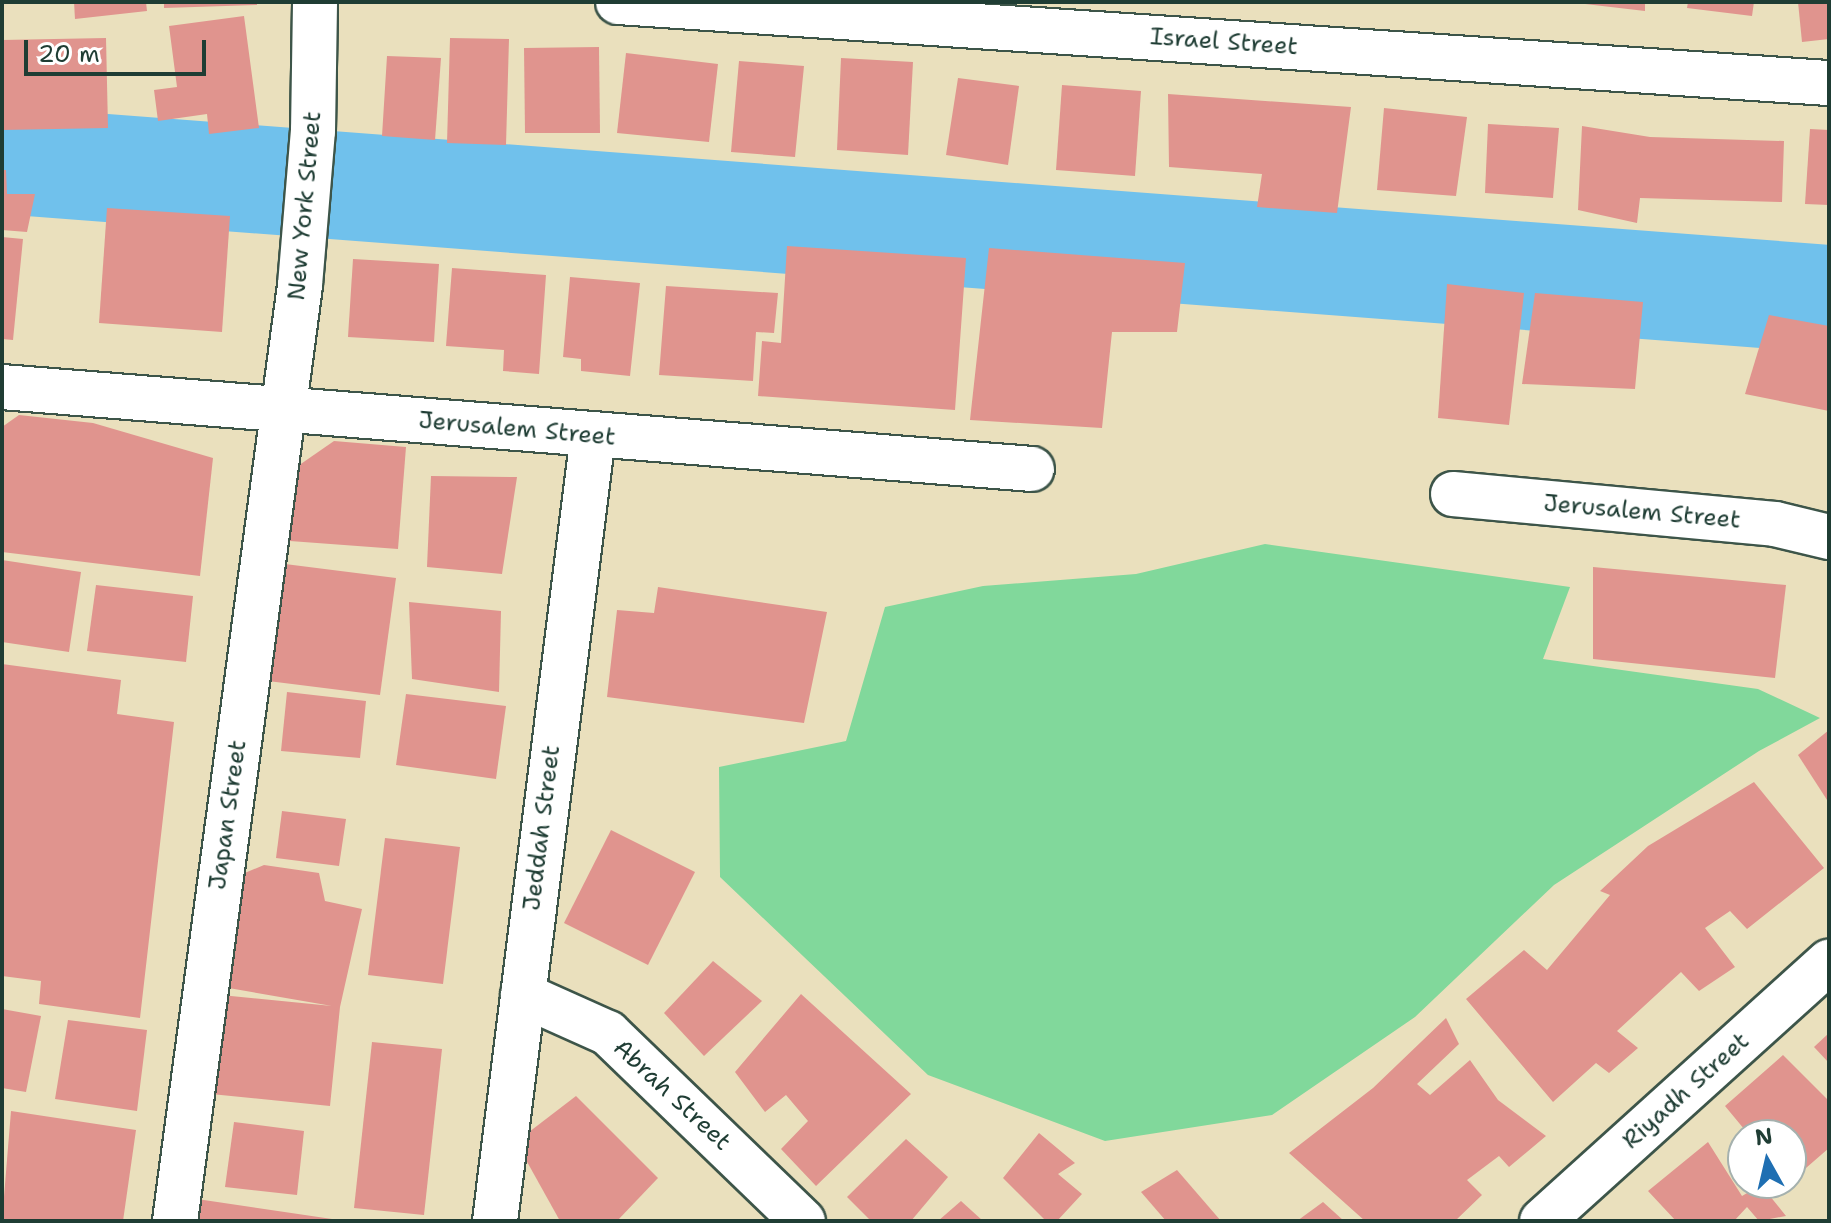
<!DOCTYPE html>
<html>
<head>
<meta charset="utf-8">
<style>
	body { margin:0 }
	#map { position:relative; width:1831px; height:1223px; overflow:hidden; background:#eae0bd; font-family:"Shantell Sans",sans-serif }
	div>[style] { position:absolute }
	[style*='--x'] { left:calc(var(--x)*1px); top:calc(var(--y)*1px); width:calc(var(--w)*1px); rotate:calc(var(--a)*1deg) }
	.green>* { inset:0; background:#81d89b }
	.river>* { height:108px; margin:-54px; padding:0 54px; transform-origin:54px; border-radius:54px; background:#70c1ec }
	.building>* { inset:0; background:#e0948e }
	.roads { filter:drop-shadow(2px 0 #3d5549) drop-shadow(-2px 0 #3d5549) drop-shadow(0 2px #3d5549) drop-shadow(0 -2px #3d5549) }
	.minor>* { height:44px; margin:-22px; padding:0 22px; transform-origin:22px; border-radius:22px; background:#fff }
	span { translate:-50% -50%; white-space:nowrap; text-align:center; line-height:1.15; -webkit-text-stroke:6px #fff; paint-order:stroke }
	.street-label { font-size:24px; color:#1f3d34 }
	.frame { position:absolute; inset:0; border:4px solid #1f3d34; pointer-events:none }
	.north { position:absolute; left:1727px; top:1119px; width:80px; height:80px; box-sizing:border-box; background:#fff; border:2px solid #a5b1ae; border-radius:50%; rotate:352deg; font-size:22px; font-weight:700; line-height:32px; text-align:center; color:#1f3d34 }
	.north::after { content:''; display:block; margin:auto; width:28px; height:36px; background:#1f6fb2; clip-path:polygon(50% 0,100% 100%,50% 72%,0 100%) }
	.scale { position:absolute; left:24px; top:40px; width:182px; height:36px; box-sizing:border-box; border:4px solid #1f3d34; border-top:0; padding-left:10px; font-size:24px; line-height:28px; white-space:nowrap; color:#1f3d34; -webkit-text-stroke:6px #fff; paint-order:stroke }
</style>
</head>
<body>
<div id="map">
	<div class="green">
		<i style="clip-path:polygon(1265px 544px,1570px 587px,1543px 659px,1758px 689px,1820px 718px,1759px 751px,1554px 885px,1415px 1017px,1272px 1115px,1105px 1141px,928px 1075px,720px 877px,719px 767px,846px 741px,885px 607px,983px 586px,1136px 574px)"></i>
	</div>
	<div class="river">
		<i style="--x:2;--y:160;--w:1832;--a:4.35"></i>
	</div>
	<div class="building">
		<i style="clip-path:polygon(74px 2px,146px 2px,147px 11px,75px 19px)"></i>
		<i style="clip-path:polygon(164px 2px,257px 2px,257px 5px,164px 8px)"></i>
		<i style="clip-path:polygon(1568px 2px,1645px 2px,1645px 11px)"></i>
		<i style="clip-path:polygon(1688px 2px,1754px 2px,1752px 16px,1687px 8px)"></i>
		<i style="clip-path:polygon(1798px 2px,1829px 2px,1829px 39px,1802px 42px)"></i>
		<i style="clip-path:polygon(244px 16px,259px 128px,209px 134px,207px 114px,158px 121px,154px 90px,177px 87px,169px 26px)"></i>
		<i style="clip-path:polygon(106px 38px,108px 128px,2px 130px,2px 40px)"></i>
		<i style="clip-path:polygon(450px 38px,509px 39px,506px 145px,447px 143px)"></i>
		<i style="clip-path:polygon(599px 47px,600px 133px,525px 133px,524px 48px)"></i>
		<i style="clip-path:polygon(626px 53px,718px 64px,709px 142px,617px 133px)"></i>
		<i style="clip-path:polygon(387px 56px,441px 58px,435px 140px,382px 136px)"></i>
		<i style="clip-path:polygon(841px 58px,913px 62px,908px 155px,837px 150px)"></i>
		<i style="clip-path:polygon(739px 61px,804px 66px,795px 157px,731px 152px)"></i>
		<i style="clip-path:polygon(958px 78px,1019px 86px,1008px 165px,946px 155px)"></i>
		<i style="clip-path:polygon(1062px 85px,1141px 91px,1135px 176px,1056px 170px)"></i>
		<i style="clip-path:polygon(1168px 94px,1351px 107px,1337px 213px,1257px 207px,1262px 174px,1169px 167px)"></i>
		<i style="clip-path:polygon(1384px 108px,1467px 117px,1456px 196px,1377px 190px)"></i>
		<i style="clip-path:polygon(1488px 124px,1559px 128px,1553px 198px,1485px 193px)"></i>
		<i style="clip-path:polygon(1582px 126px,1650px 137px,1784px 141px,1782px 202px,1640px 198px,1637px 223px,1578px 210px)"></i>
		<i style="clip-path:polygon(1810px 129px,1829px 130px,1829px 205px,1805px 204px)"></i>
		<i style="clip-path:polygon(2px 170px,6px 170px,7px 194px,35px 194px,27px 232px,2px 230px)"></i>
		<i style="clip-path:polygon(107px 208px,230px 216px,222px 332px,99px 323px)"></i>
		<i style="clip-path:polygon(2px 237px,23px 239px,13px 340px,2px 339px)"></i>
		<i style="clip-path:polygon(787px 246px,966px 258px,955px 410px,758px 396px,762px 341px,781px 343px)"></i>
		<i style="clip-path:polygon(989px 248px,1185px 263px,1177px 332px,1112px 332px,1102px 428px,970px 420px)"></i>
		<i style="clip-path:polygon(353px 259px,439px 264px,434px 342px,348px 337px)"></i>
		<i style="clip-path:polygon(452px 268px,546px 275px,539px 374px,503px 371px,504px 350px,446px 346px)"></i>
		<i style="clip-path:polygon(570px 277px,640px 283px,630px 376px,581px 371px,581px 359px,563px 357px)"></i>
		<i style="clip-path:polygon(1447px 284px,1524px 293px,1509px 425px,1438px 418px)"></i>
		<i style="clip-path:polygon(666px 286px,778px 293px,774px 333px,756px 332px,753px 381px,659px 375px)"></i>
		<i style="clip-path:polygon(1535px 293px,1643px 302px,1635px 389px,1522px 384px)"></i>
		<i style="clip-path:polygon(1769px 315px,1829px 326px,1829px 411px,1745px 394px)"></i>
		<i style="clip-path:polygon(19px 415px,93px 423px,213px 458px,200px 576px,2px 552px,2px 427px)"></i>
		<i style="clip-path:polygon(334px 441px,406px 447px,398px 549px,290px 541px,295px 468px)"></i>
		<i style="clip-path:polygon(431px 476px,517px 477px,502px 574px,427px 567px)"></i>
		<i style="clip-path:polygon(2px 560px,81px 572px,69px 652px,2px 642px)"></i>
		<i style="clip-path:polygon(285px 564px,396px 578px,380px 695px,268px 681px)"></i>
		<i style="clip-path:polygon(1593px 567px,1786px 585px,1775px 678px,1593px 659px)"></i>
		<i style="clip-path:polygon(96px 585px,193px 596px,186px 662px,87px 651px)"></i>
		<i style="clip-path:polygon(658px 587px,827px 612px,804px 723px,607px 697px,617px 610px,654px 613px)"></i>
		<i style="clip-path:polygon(409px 602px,501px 611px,499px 692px,412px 679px)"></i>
		<i style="clip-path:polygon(2px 664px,121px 680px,117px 714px,174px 722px,140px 1018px,39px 1004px,41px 981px,2px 976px)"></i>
		<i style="clip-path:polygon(287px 692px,366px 701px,360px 758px,281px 751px)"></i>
		<i style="clip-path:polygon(406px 694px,506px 706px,496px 779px,396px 765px)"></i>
		<i style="clip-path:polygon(1829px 730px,1829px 803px,1798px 755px)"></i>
		<i style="clip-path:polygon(1754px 782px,1824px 868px,1747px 929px,1730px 911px,1705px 928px,1735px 967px,1699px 991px,1681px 972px,1617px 1031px,1638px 1048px,1609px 1073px,1596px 1063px,1553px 1102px,1466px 999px,1524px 950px,1547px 970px,1610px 895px,1600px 891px,1648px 846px)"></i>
		<i style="clip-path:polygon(282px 811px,346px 819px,339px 866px,276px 858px)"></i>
		<i style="clip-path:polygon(611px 830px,695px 872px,648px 965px,564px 923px)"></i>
		<i style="clip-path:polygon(385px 838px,460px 847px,443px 984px,368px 975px)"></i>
		<i style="clip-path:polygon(264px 865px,319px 873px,325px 901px,362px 909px,340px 1007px,330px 1106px,211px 1094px,221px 995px,332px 1006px,223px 987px,240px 875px)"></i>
		<i style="clip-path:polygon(713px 961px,762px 1001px,704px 1056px,664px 1013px)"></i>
		<i style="clip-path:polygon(801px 994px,911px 1094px,816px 1186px,781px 1149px,808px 1121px,786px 1095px,765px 1112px,735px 1072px)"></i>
		<i style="clip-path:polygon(2px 1009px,41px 1016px,26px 1092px,2px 1088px)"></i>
		<i style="clip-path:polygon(1446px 1018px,1459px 1044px,1417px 1084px,1430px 1095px,1470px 1060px,1498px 1100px,1546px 1136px,1509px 1167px,1499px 1156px,1467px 1180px,1482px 1195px,1455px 1221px,1365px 1221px,1289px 1153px,1373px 1088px)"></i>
		<i style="clip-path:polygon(68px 1020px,147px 1030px,137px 1111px,55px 1099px)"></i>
		<i style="clip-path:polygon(1829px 1033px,1829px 1063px,1814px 1047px)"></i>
		<i style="clip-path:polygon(372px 1042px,442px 1049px,424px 1215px,354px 1208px)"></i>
		<i style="clip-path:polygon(1783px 1055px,1829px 1101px,1829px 1148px,1791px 1181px,1791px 1135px,1749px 1135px,1725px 1106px)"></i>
		<i style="clip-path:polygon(576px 1096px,658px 1178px,617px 1221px,560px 1221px,516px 1142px)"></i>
		<i style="clip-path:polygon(11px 1111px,136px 1130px,123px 1221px,2px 1221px)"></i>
		<i style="clip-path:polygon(234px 1122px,304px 1131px,297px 1195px,225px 1187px)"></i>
		<i style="clip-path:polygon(1039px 1133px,1075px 1163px,1058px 1174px,1082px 1194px,1057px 1221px,1046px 1221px,1003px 1178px)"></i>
		<i style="clip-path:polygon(906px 1139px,948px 1177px,911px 1221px,871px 1221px,847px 1197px)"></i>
		<i style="clip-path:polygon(1708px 1142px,1742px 1196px,1761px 1185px,1786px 1216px,1759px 1221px,1747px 1207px,1734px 1221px,1676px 1221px,1648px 1191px)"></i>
		<i style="clip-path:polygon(1177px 1170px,1221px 1221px,1166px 1221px,1141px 1192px)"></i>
		<i style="clip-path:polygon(197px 1199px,332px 1219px,331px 1221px,194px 1221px)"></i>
		<i style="clip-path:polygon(961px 1201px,983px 1221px,938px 1221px)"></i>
		<i style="clip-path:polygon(1323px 1202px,1344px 1221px,1297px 1221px)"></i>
	</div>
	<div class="roads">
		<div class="minor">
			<i style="--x:618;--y:2;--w:1214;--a:3.83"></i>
			<i style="--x:2;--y:387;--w:1033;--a:4.55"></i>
			<i style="--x:1453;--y:494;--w:323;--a:5.3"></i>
			<i style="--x:1775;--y:524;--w:56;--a:13.5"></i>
			<i style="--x:523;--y:995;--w:93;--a:24.1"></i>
			<i style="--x:608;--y:1033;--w:271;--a:44"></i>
			<i style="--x:175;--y:1221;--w:944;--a:-82.39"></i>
			<i style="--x:300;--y:285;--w:155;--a:-85.2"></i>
			<i style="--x:313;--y:131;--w:129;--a:-89.1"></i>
			<i style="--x:495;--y:1221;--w:792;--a:-82.89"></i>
			<i style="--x:1542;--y:1221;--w:387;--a:-42.1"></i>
		</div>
	</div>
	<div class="street-label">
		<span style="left:1224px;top:42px;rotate:4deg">Israel Street</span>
		<span style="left:305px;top:206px;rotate:-85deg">New York Street</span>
		<span style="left:517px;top:429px;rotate:5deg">Jerusalem Street</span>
		<span style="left:1642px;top:512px;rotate:5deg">Jerusalem Street</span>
		<span style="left:228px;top:815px;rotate:-82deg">Japan Street</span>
		<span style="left:542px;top:828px;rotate:-83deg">Jeddah Street</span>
		<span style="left:1686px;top:1091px;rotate:-42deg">Riyadh Street</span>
		<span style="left:672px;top:1095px;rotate:43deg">Abrah Street</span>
	</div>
	<div class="frame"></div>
	<div class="north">N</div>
	<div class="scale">20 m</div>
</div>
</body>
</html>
